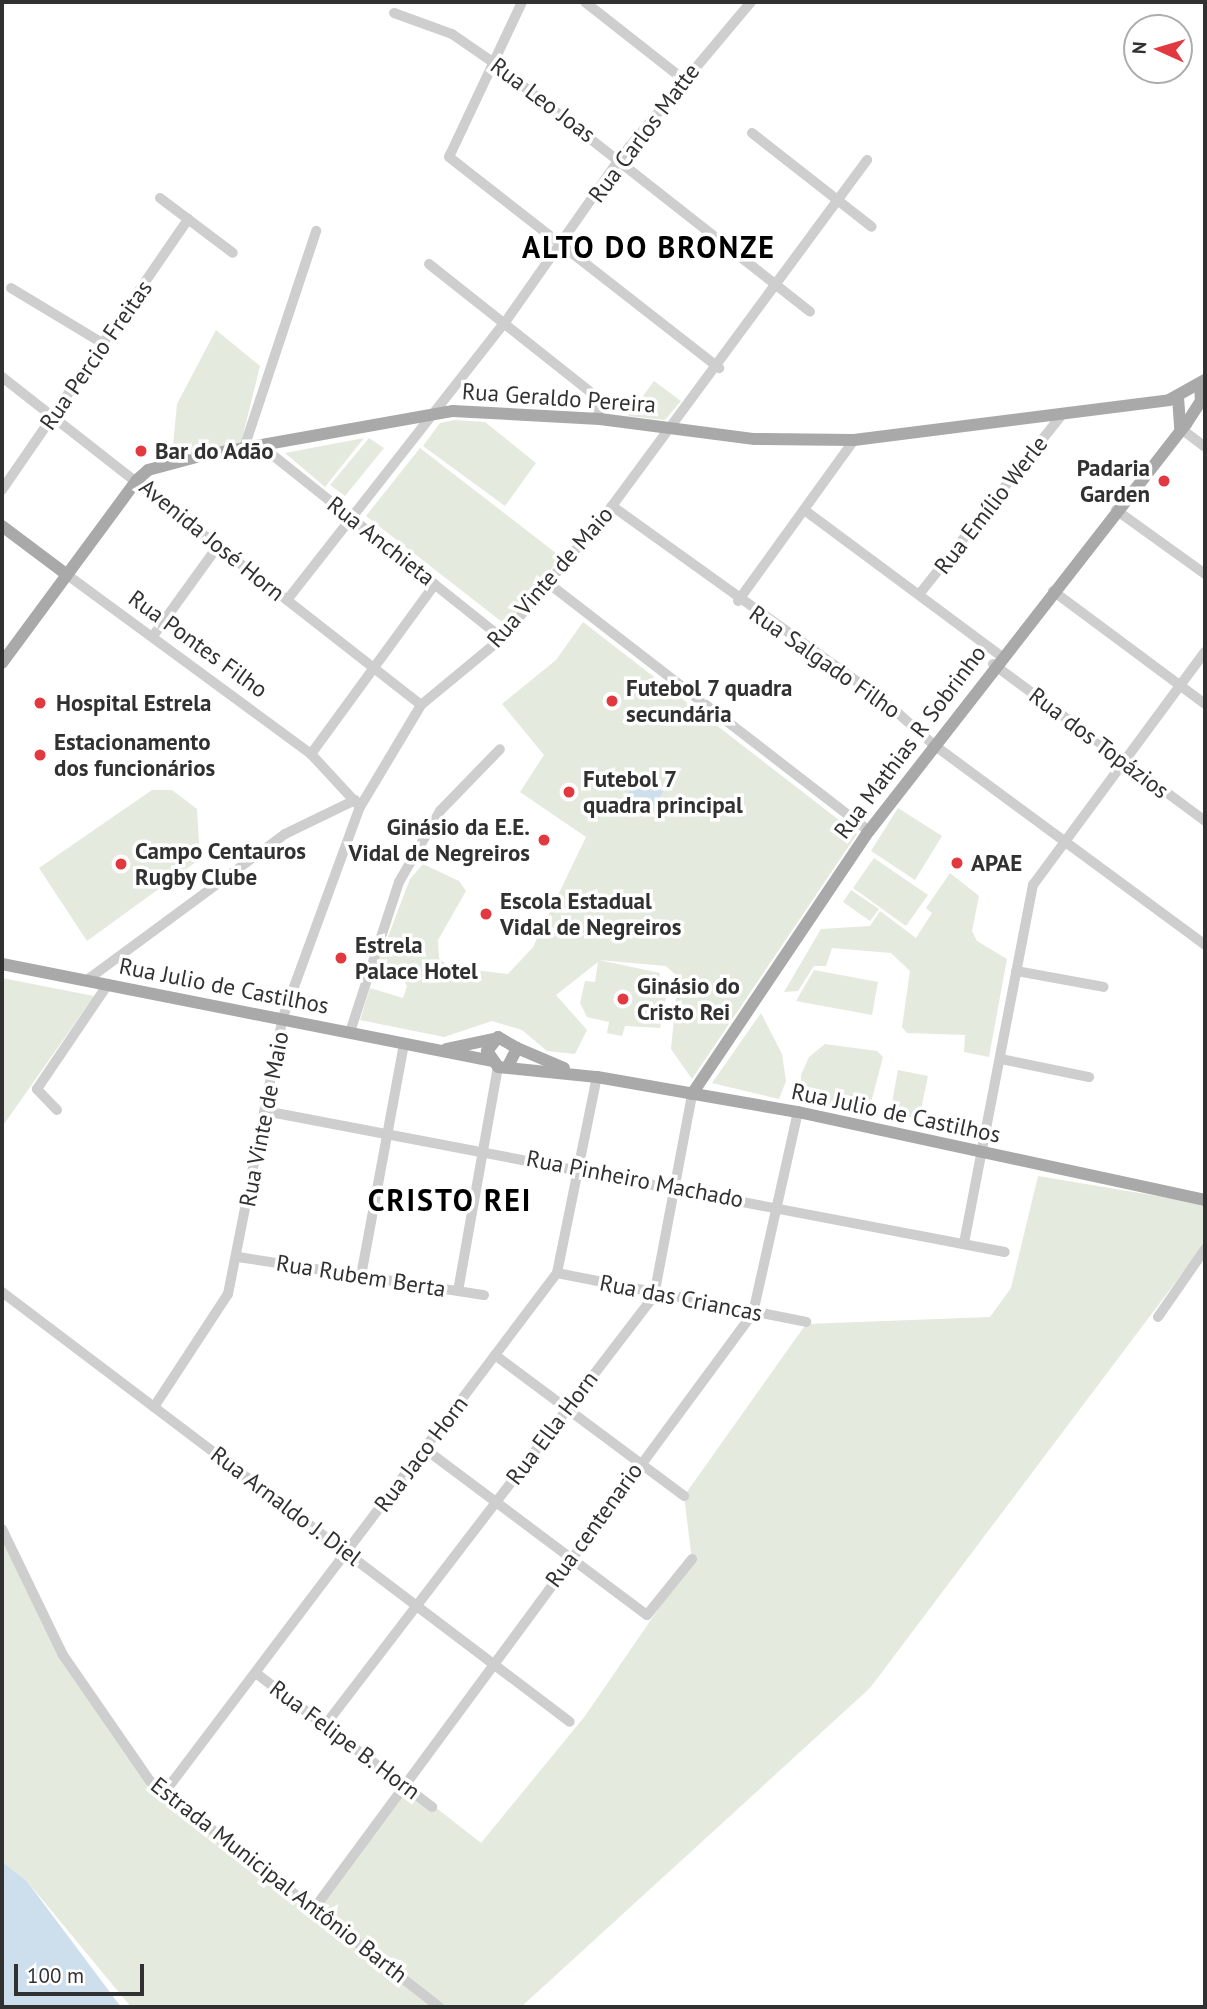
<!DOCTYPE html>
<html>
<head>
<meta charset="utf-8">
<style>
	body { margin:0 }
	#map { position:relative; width:1207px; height:2009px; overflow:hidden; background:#fff; font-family:"PT Sans",sans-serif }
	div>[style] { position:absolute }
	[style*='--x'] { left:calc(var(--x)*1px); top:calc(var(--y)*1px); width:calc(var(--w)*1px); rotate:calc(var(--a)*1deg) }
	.green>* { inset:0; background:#e4eadd }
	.water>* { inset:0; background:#cddfec }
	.minor>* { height:10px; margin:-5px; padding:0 5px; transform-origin:5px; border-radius:5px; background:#cecece }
	.major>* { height:12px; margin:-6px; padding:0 6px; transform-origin:6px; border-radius:6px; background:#a9a9a9 }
	.dots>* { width:19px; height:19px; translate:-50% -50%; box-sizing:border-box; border:4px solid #fff; border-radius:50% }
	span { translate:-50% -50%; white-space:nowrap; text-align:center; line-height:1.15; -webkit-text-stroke:7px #fff; paint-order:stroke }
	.street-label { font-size:23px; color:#313131 }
	.poi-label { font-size:23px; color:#313131; font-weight:700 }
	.left { translate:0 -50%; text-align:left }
	.right { translate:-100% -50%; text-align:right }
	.district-label { font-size:30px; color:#000; font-weight:700; letter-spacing:2px }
	.frame { position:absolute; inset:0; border:4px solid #313131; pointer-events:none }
	.north { position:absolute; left:1123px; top:14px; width:70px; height:70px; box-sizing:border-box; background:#fff; border:2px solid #adadad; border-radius:50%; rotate:274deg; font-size:19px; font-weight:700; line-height:28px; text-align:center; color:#313131 }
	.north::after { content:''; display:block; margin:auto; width:24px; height:32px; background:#e23940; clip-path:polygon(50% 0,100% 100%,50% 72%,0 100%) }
	.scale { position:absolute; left:14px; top:1964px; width:130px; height:32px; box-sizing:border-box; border:4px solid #313131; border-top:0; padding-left:9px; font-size:21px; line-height:24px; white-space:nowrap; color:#313131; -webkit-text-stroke:5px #fff; paint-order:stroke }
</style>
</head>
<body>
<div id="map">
	<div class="green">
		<i style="clip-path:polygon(216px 330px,260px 366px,241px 443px,172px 456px,177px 404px)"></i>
		<i style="clip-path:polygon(654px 381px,681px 401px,665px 420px,628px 416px)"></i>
		<i style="clip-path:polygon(455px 420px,485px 422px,536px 463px,505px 506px,423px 446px,440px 423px)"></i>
		<i style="clip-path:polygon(364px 438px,325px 487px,285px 453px)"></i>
		<i style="clip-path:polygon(369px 438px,384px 448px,345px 496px,330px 485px)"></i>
		<i style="clip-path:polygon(420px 448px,561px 557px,506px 625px,366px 516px)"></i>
		<i style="clip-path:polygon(583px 622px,857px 834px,692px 1079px,671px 1049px,678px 977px,666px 966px,599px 960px,660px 973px,656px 994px,666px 996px,660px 1028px,625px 1026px,622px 1036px,607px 1033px,609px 1022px,587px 1017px,580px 1003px,585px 981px,595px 982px,598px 962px,556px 995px,587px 1030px,575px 1054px,547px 1051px,522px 1030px,492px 1021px,444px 1037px,360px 1020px,370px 988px,403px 998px,407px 986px,398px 970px,378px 963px,410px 879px,423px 864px,459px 881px,466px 891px,438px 940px,439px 958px,449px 967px,508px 974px,533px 947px,586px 837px,520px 792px,544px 755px,502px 704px,556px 660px)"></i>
		<i style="clip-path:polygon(152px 790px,172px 790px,197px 809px,200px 859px,87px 941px,39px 868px)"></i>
		<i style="clip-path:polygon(898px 808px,942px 836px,915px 880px,871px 851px)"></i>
		<i style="clip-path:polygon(874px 858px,928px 895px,906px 926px,853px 888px)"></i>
		<i style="clip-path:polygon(950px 873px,979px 896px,972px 931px,977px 941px,1007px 959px,989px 1057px,964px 1052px,965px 1035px,907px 1033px,902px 1027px,910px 971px,891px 953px,832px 948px,826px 966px,814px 966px,798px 991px,784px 992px,821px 929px,870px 926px,880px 911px,916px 938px,932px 913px,926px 908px)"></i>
		<i style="clip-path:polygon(851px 890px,879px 909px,870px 921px,843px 902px)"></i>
		<i style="clip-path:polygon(814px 970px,878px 982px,872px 1015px,796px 1001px)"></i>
		<i style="clip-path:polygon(2px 978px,94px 996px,2px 1127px)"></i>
		<i style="clip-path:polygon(761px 1013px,782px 1054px,786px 1081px,779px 1099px,712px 1083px)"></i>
		<i style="clip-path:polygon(825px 1044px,877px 1051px,883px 1057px,868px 1114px,801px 1100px,801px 1075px,809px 1057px)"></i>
		<i style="clip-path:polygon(898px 1070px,928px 1076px,919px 1119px,890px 1113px)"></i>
		<i style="clip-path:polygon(1038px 1176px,1205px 1204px,1205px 1243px,870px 1688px,521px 2007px,131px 2007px,26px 1880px,2px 1862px,2px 1529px,63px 1655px,164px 1793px,316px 1906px,406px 1784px,481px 1843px,585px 1716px,692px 1560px,684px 1496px,806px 1324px,990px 1317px,1011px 1288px)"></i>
	</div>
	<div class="water">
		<i style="clip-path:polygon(636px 779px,665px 789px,650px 812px,627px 795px)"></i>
		<i style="clip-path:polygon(2px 1862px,26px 1880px,121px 2007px,2px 2007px)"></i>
	</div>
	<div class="minor">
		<i style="--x:522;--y:2;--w:171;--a:115.2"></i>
		<i style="--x:449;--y:157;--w:343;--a:38"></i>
		<i style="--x:585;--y:2;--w:125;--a:38.2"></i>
		<i style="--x:394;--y:13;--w:62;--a:19.9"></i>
		<i style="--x:452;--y:34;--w:51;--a:34.6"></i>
		<i style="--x:494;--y:63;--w:402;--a:38.2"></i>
		<i style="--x:752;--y:133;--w:152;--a:38.1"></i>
		<i style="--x:160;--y:198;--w:91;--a:37"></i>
		<i style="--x:429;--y:264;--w:209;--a:38.4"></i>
		<i style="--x:593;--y:394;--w:26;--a:74"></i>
		<i style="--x:11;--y:288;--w:109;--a:31.1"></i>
		<i style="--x:2;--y:377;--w:532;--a:38.05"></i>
		<i style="--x:1180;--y:428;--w:31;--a:37"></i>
		<i style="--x:260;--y:445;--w:310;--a:38.6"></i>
		<i style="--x:244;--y:448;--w:229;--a:-71.6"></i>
		<i style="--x:2;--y:490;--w:329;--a:-55.5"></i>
		<i style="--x:612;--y:506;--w:333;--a:35.6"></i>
		<i style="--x:883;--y:700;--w:68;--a:41.4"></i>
		<i style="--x:934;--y:745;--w:337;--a:36.4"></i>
		<i style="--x:1116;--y:510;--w:110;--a:35.7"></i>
		<i style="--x:807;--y:512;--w:242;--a:36.6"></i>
		<i style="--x:66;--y:574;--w:304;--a:36.3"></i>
		<i style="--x:311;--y:754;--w:72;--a:47.2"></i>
		<i style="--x:548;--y:583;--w:406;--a:37.7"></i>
		<i style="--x:1053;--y:591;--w:189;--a:36.6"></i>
		<i style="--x:921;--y:592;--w:223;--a:-51.5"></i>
		<i style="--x:287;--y:600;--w:355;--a:-51.9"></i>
		<i style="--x:506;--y:321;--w:199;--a:-55"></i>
		<i style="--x:620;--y:158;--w:204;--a:-50"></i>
		<i style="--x:738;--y:601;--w:198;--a:-54.2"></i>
		<i style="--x:153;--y:636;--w:111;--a:-54.2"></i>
		<i style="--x:993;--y:664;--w:264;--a:36.5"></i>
		<i style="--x:311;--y:754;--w:210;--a:-53.9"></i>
		<i style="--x:1016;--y:971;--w:89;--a:10.3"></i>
		<i style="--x:87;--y:980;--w:246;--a:-36.4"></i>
		<i style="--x:285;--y:834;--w:78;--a:-25.9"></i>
		<i style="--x:350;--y:1032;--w:158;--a:-71.9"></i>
		<i style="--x:399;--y:882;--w:82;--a:-60"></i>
		<i style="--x:440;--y:811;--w:86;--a:-45.9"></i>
		<i style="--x:1001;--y:1059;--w:90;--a:11.6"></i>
		<i style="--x:57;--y:1110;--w:29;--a:-134"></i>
		<i style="--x:37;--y:1089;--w:127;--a:-55.9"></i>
		<i style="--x:265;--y:1111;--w:753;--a:10.79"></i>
		<i style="--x:964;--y:1243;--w:365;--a:-79.1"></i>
		<i style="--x:1033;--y:885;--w:290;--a:-53.6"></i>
		<i style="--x:238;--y:1257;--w:249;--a:8.8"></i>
		<i style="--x:557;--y:1273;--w:254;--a:11.1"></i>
		<i style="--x:361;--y:1276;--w:235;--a:-79.5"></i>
		<i style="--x:458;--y:1291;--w:228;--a:-79.9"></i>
		<i style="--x:2;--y:1292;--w:712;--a:37.13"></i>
		<i style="--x:1158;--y:1317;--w:83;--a:-55.3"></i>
		<i style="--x:495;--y:1355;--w:236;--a:36.7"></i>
		<i style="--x:154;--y:1407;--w:135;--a:-56.8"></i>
		<i style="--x:228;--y:1294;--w:282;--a:-78.8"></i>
		<i style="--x:283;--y:1017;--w:224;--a:-69.9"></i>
		<i style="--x:360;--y:807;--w:119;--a:-59.1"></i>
		<i style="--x:421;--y:705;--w:105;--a:-39.6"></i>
		<i style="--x:502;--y:638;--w:172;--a:-50.2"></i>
		<i style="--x:612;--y:506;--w:430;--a:-53.6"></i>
		<i style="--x:425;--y:1449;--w:277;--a:36.8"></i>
		<i style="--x:647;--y:1615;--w:72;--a:-51.2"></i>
		<i style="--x:2;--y:1529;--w:140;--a:64.2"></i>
		<i style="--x:63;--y:1655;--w:153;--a:55.4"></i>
		<i style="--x:150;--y:1781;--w:367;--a:38"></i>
		<i style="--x:257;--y:1674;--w:220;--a:37.2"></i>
		<i style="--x:326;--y:1724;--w:539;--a:-52.54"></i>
		<i style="--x:654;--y:1296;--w:206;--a:-79.3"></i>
		<i style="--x:164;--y:1793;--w:652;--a:-52.92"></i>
		<i style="--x:557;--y:1273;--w:200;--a:-78.5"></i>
		<i style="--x:316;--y:1906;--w:737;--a:-53.61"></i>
		<i style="--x:753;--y:1313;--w:206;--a:-77.4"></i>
	</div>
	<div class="major">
		<i style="--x:1178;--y:397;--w:31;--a:86"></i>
		<i style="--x:2;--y:526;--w:80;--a:36.9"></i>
		<i style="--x:2;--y:663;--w:227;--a:-53.6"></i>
		<i style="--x:137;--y:480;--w:15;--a:-42"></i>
		<i style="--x:148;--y:470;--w:54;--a:-15.1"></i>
		<i style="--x:200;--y:456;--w:257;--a:-10.1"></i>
		<i style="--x:453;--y:411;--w:147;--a:3.1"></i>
		<i style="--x:600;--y:419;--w:156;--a:7.4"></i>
		<i style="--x:755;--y:439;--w:99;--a:0.6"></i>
		<i style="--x:854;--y:440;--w:318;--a:-7.2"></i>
		<i style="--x:1169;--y:400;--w:41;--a:-29.1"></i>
		<i style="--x:2;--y:964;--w:498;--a:11.2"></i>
		<i style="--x:517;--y:1048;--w:51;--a:23.1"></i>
		<i style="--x:446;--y:1049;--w:48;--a:-12"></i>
		<i style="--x:508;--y:1066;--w:20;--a:-63"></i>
		<i style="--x:517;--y:1048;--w:22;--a:-150"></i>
		<i style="--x:498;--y:1037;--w:18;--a:128"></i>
		<i style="--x:487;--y:1051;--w:19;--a:55"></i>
		<i style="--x:498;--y:1067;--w:100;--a:5.8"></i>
		<i style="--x:597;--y:1077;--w:204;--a:9.9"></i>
		<i style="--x:798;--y:1112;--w:416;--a:12.2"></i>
		<i style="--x:692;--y:1094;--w:317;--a:-56.1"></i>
		<i style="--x:869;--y:831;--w:516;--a:-52.09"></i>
		<i style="--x:1186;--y:424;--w:27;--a:-57"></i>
		<i style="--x:1201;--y:401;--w:16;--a:-94"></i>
	</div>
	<div class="dots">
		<i style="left:141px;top:451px;background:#e23940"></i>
		<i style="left:1164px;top:481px;background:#e23940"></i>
		<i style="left:612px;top:701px;background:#e23940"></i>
		<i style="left:40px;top:703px;background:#e23940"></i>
		<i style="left:40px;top:755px;background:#e23940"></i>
		<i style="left:569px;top:792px;background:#e23940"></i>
		<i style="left:544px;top:840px;background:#e23940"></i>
		<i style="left:957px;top:863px;background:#e23940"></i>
		<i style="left:121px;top:864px;background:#e23940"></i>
		<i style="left:486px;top:914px;background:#e23940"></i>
		<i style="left:341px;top:958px;background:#e23940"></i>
		<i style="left:623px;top:999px;background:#e23940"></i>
	</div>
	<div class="street-label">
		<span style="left:543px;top:100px;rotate:37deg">Rua Leo Joas</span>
		<span style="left:644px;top:133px;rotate:-53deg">Rua Carlos Matte</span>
		<span style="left:96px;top:355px;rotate:-55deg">Rua Percio Freitas</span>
		<span style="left:559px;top:398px;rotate:4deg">Rua Geraldo Pereira</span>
		<span style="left:991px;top:505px;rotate:-52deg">Rua Emílio Werle</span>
		<span style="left:212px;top:540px;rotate:39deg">Avenida José Horn</span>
		<span style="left:381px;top:541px;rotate:38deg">Rua Anchieta</span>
		<span style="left:550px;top:577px;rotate:-49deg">Rua Vinte de Maio</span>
		<span style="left:198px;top:644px;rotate:36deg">Rua Pontes Filho</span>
		<span style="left:825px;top:662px;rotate:35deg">Rua Salgado Filho</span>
		<span style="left:910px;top:742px;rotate:-53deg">Rua Mathias R Sobrinho</span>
		<span style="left:1099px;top:743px;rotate:37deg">Rua dos Topázios</span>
		<span style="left:224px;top:986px;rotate:11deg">Rua Julio de Castilhos</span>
		<span style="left:896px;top:1113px;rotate:12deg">Rua Julio de Castilhos</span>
		<span style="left:264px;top:1119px;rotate:-79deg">Rua Vinte de Maio</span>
		<span style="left:635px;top:1179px;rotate:11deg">Rua Pinheiro Machado</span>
		<span style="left:361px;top:1276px;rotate:9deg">Rua Rubem Berta</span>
		<span style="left:681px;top:1298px;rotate:11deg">Rua das Criancas</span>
		<span style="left:552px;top:1428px;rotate:-53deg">Rua Ella Horn</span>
		<span style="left:421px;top:1454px;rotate:-53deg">Rua Jaco Horn</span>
		<span style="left:286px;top:1506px;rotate:37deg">Rua Arnaldo J. Diel</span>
		<span style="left:594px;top:1525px;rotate:-54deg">Rua centenario</span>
		<span style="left:345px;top:1740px;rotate:37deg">Rua Felipe B. Horn</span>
		<span style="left:279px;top:1880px;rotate:38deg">Estrada Municipal Antônio Barth</span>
	</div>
	<div class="poi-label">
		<span class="left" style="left:155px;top:451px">Bar do Adão</span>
		<span class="right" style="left:1150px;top:481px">Padaria<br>Garden</span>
		<span class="left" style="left:626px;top:701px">Futebol 7 quadra<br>secundária</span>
		<span class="left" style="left:56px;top:703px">Hospital Estrela</span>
		<span class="left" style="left:54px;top:755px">Estacionamento<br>dos funcionários</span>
		<span class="left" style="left:583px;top:792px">Futebol 7<br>quadra principal</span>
		<span class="right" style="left:530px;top:840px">Ginásio da E.E.<br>Vidal de Negreiros</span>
		<span class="left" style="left:135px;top:864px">Campo Centauros<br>Rugby Clube</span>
		<span class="left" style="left:971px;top:863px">APAE</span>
		<span class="left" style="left:500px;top:914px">Escola Estadual<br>Vidal de Negreiros</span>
		<span class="left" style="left:355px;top:958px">Estrela<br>Palace Hotel</span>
		<span class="left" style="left:637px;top:999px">Ginásio do<br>Cristo Rei</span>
	</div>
	<div class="district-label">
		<span style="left:649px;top:247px">ALTO DO BRONZE</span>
		<span style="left:450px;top:1200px">CRISTO REI</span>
	</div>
	<div class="frame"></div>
	<div class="north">N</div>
	<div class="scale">100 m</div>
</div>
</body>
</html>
